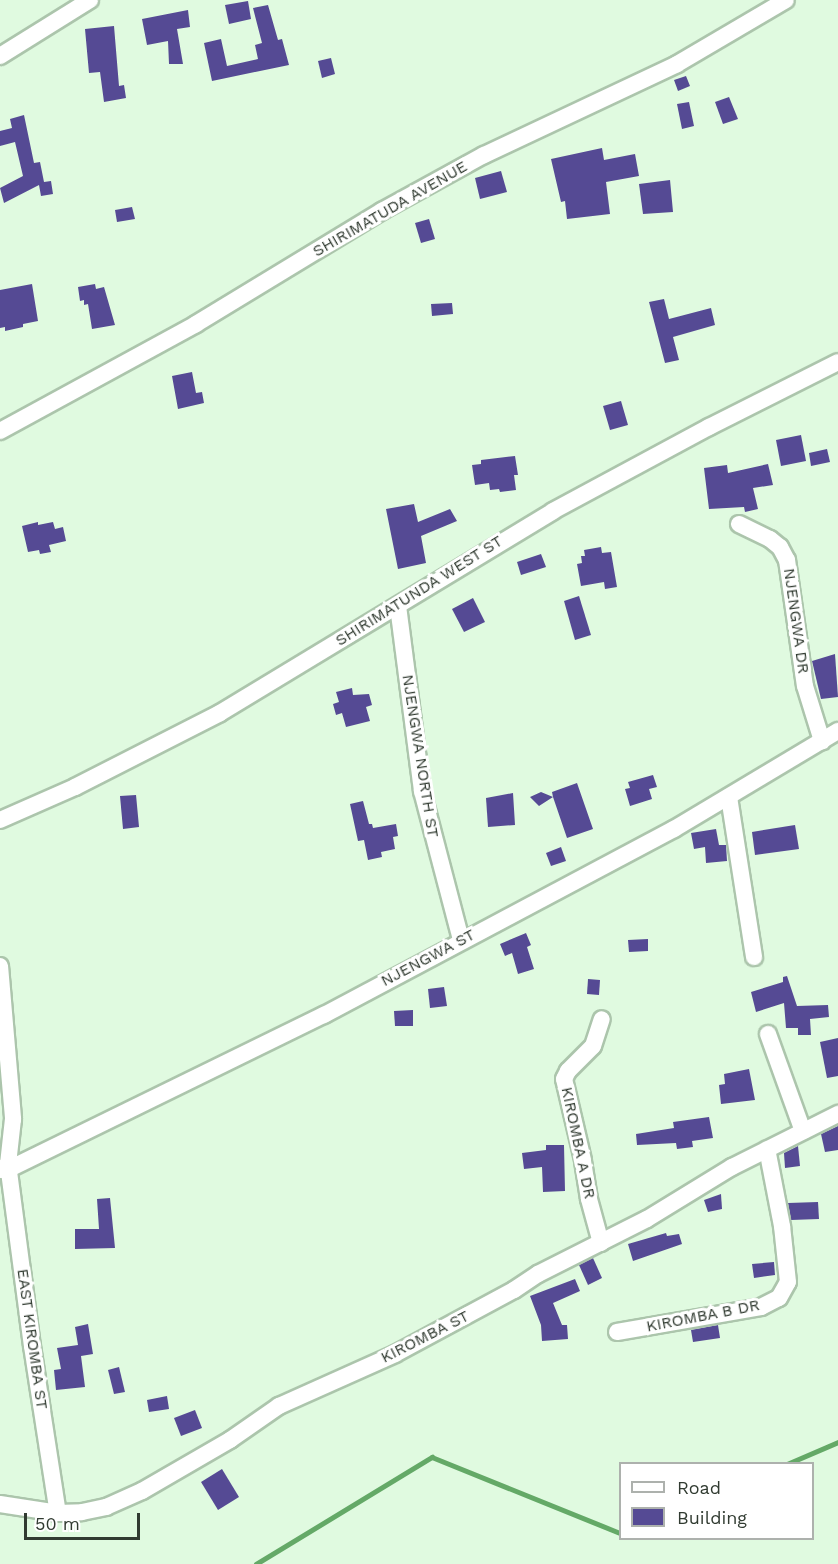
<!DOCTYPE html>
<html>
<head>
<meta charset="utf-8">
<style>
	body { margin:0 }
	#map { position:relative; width:838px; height:1564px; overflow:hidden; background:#e0fae0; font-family:"Work Sans",sans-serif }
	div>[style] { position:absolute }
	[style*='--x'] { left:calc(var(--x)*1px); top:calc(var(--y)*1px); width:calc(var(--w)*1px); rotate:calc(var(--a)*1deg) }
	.stream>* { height:4.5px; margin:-2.25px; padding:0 2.25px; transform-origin:2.25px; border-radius:2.25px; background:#64a967 }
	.building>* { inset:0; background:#554a94 }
	.roads { filter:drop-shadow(2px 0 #acc5ac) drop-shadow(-2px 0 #acc5ac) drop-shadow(0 2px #acc5ac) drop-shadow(0 -2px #acc5ac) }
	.minor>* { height:16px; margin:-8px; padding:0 8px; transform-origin:8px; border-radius:8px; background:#fff }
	span { translate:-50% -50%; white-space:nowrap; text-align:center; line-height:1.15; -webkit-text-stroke:6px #fff; paint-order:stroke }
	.street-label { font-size:16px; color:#313b31 }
	.legend { position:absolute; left:619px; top:1462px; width:195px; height:78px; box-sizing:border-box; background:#fff; border:2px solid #adb1ad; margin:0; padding:8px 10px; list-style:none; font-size:18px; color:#313b31 }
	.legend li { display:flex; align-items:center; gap:12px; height:30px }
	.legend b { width:30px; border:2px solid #adb1ad }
	.scale { position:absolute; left:24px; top:1513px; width:116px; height:27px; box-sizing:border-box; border:3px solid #313b31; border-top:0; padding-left:8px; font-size:18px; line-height:21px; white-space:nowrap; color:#313b31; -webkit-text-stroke:4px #fff; paint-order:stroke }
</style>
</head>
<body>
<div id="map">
	<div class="stream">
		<i style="--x:787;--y:1464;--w:56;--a:-23.3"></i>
		<i style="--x:256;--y:1564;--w:206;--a:-31.3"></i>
		<i style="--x:432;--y:1457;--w:203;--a:22"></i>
	</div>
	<div class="building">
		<i style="clip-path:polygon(248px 1px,251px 19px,229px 24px,225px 5px)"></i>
		<i style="clip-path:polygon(268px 5px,278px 40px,282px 39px,289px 65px,212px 81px,204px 43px,221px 39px,227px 66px,258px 59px,255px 45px,262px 43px,253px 8px)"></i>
		<i style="clip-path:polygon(188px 10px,190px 27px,177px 29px,183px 64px,169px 64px,168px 41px,147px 45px,142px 19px)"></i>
		<i style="clip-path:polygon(114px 26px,119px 86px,124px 85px,126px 98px,104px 102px,100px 72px,89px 73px,85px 29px)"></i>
		<i style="clip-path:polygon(331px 58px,335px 74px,322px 78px,318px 61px)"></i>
		<i style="clip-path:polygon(686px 76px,690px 86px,678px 91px,674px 80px)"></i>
		<i style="clip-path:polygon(729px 97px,738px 119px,723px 124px,715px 102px)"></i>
		<i style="clip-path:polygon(689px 102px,694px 126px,682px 129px,677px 104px)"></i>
		<i style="clip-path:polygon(24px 115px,34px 163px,40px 162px,44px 182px,51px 181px,53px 194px,41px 196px,39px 185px,4px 203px,0 188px,23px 176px,15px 142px,0 146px,0 131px,12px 128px,10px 119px)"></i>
		<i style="clip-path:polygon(602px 148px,604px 160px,635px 154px,639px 176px,606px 182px,610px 214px,567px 219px,565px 201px,561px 202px,551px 159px)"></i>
		<i style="clip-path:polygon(501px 171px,507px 192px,480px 199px,475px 178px)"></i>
		<i style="clip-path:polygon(670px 180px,673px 212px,643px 214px,639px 184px)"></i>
		<i style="clip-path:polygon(132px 207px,135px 219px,117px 222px,115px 210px)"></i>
		<i style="clip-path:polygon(429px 219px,435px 239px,421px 243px,415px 223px)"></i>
		<i style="clip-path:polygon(32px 284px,38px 321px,23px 324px,23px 327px,5px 331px,5px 327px,0 328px,0 290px)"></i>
		<i style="clip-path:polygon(95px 284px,96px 289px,104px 287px,115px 325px,92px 329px,88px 304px,84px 305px,84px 300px,80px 301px,78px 287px)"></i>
		<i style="clip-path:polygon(664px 299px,669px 319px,711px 308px,715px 325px,673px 337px,679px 360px,665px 363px,649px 302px)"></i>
		<i style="clip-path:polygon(452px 303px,453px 314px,432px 316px,431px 304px)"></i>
		<i style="clip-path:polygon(192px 372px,196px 393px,202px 392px,204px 403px,178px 409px,172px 376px)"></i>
		<i style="clip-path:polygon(621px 401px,628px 425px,610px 430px,603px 406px)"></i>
		<i style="clip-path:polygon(801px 435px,806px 461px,781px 466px,776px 440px)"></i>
		<i style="clip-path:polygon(827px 449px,830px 462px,811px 466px,809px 453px)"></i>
		<i style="clip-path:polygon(515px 456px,518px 475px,514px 475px,516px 490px,500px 492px,499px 489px,490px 490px,489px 483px,475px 485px,472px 465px,481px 464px,481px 460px)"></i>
		<i style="clip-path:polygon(768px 464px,773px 485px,753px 488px,758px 509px,745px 512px,744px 507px,709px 509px,704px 468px,727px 465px,728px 473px)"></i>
		<i style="clip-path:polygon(414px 504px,418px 522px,450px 509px,457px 521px,421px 536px,426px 563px,398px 569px,386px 509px)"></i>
		<i style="clip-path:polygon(38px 522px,38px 525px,53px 522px,55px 529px,63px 527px,66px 541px,49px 545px,51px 552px,40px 554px,39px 550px,28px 552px,22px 526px)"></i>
		<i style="clip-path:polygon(601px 547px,602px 553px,611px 552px,617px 587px,605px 589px,604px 582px,581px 586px,577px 564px,582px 563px,581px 556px,585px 556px,584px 550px)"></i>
		<i style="clip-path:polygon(541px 554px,546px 567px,521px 575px,517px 562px)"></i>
		<i style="clip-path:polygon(579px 596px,591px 635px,575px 640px,564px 601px)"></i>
		<i style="clip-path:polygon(473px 598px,485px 622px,464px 632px,452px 609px)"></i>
		<i style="clip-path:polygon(835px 654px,838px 697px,821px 699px,812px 661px)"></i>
		<i style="clip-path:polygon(352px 688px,353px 695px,369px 694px,372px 705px,366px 707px,370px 721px,346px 727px,342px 713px,336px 715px,333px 704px,339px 702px,336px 692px)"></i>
		<i style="clip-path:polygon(653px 775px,657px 787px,649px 789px,652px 799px,630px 806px,625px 789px,630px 788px,628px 782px)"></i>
		<i style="clip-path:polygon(577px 783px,593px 829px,567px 838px,553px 797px,539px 806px,530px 797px,541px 792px,553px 797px,552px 792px)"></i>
		<i style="clip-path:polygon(513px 793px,515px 825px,488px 827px,486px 798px)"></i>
		<i style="clip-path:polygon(136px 795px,139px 827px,123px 829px,120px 796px)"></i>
		<i style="clip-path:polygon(363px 801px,369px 824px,372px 824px,373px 828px,396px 824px,398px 836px,393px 837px,395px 849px,381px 852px,382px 857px,368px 860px,364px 840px,358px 841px,350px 804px)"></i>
		<i style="clip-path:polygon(795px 825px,799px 849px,755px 855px,752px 832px)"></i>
		<i style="clip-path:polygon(716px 829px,719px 845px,726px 845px,727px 861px,706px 863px,705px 847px,694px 849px,691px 833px)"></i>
		<i style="clip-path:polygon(561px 847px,566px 861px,551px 866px,546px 853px)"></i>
		<i style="clip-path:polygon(526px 933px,531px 945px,527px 947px,534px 969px,518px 974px,512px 953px,505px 956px,500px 944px)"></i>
		<i style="clip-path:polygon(648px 939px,648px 951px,629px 952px,628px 940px)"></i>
		<i style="clip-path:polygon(787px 976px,797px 1006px,828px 1005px,829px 1017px,810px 1019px,811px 1035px,798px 1035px,798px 1028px,786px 1028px,784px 1003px,756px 1012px,751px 992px,783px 982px,783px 977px)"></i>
		<i style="clip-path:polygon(588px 979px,600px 980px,599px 995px,587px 994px)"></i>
		<i style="clip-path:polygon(444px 987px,447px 1006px,430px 1008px,428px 989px)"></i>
		<i style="clip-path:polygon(413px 1010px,413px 1026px,395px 1026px,394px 1011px)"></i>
		<i style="clip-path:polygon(838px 1038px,838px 1076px,827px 1078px,820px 1042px)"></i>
		<i style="clip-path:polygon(749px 1069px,755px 1100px,721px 1104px,719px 1085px,725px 1084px,724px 1074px)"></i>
		<i style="clip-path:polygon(709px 1117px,713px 1138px,692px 1141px,693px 1147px,677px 1149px,676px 1143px,637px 1145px,636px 1134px,674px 1128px,673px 1122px)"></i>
		<i style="clip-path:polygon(838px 1126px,838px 1150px,825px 1152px,821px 1134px)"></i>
		<i style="clip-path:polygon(546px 1145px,564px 1145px,565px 1191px,543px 1192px,542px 1167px,524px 1169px,522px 1153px,546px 1150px)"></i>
		<i style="clip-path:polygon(798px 1146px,800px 1166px,785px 1168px,784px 1153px)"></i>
		<i style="clip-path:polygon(721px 1194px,722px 1209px,708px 1212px,704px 1200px)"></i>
		<i style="clip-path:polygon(110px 1198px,115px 1248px,75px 1249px,75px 1229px,99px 1229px,97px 1199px)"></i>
		<i style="clip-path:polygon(818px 1202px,819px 1219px,791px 1220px,788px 1203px)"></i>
		<i style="clip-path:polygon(666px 1233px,667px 1236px,679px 1234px,682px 1244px,633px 1261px,628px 1244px)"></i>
		<i style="clip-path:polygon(593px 1258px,602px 1278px,588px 1285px,579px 1265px)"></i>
		<i style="clip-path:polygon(774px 1262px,775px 1275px,754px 1278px,752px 1264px)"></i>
		<i style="clip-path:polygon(575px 1279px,580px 1291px,553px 1303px,562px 1325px,567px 1325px,568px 1339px,542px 1341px,541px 1325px,530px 1296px)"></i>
		<i style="clip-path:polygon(88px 1324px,93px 1354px,81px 1356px,85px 1387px,56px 1390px,54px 1370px,61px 1369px,57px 1348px,78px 1345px,75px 1327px)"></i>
		<i style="clip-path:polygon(718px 1325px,720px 1338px,693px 1342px,691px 1330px)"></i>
		<i style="clip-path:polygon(119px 1367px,125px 1392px,114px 1394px,108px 1370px)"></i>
		<i style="clip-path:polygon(167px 1396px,169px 1409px,149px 1412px,147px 1400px)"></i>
		<i style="clip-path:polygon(195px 1410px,202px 1428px,181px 1436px,174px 1418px)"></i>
		<i style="clip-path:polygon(222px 1469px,239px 1497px,218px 1510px,201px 1482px)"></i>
	</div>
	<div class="roads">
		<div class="minor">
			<i style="--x:0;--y:56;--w:106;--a:-31.9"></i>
			<i style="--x:0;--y:431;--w:223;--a:-28.6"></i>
			<i style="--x:196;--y:324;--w:218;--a:-31.3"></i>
			<i style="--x:382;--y:211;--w:116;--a:-28.8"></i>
			<i style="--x:484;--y:155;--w:213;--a:-25.2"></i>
			<i style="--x:677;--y:64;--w:126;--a:-30.4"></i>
			<i style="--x:739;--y:524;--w:34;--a:26"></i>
			<i style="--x:770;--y:539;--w:13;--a:39"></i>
			<i style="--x:780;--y:547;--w:15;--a:62"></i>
			<i style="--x:787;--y:560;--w:127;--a:81.9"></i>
			<i style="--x:805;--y:686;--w:58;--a:72.8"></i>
			<i style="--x:398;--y:606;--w:187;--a:82.6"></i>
			<i style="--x:422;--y:791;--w:154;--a:75.3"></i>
			<i style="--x:729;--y:797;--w:162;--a:81.1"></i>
			<i style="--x:0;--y:820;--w:82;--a:-23.7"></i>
			<i style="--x:75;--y:787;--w:163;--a:-27"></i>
			<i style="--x:220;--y:713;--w:389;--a:-31.2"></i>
			<i style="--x:553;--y:511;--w:177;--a:-28.3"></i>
			<i style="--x:709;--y:427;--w:144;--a:-26.7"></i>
			<i style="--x:0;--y:966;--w:154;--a:85.1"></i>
			<i style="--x:13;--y:1119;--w:45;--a:96.3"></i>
			<i style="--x:8;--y:1164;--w:9;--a:139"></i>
			<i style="--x:768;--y:1034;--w:103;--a:70.2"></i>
			<i style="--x:8;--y:1164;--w:184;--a:82.5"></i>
			<i style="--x:32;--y:1346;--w:169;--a:81.2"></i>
			<i style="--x:9;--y:1169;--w:351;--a:-26.1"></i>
			<i style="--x:324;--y:1015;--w:396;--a:-28"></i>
			<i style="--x:674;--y:829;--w:191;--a:-30.9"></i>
			<i style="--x:601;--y:1243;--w:46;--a:-105.3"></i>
			<i style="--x:589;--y:1199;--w:39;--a:-99"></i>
			<i style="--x:583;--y:1160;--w:83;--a:-103.2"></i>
			<i style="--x:564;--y:1079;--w:9;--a:-63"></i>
			<i style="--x:568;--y:1071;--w:35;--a:-45"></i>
			<i style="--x:593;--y:1046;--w:28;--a:-72"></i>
			<i style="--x:617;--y:1332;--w:146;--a:-9.8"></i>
			<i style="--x:761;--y:1307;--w:20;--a:-27"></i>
			<i style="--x:779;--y:1298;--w:18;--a:-61"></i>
			<i style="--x:788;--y:1282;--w:56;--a:-96.1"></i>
			<i style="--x:782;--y:1226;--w:78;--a:-101"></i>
			<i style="--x:0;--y:1504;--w:59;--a:8.8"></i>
			<i style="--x:58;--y:1513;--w:24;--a:-2"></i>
			<i style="--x:82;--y:1512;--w:25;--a:-12"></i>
			<i style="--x:106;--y:1507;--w:39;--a:-24"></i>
			<i style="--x:142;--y:1491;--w:102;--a:-30.1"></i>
			<i style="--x:230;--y:1440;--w:60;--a:-34.8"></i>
			<i style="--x:279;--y:1406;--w:127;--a:-24.1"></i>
			<i style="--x:395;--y:1354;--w:135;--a:-28.3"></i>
			<i style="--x:514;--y:1290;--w:29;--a:-34"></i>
			<i style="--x:538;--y:1274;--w:122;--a:-26.8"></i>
			<i style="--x:647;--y:1219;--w:100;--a:-31.5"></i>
			<i style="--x:732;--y:1167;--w:119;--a:-26.6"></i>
		</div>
	</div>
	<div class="street-label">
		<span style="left:390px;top:209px;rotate:-30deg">SHIRIMATUDA AVENUE</span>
		<span style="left:419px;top:591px;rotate:-32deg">SHIRIMATUNDA WEST ST</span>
		<span style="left:796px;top:621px;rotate:82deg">NJENGWA DR</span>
		<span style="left:420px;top:756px;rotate:81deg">NJENGWA NORTH ST</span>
		<span style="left:428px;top:958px;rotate:-28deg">NJENGWA ST</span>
		<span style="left:578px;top:1143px;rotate:78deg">KIROMBA A DR</span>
		<span style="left:703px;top:1316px;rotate:-11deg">KIROMBA B DR</span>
		<span style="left:425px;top:1337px;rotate:-27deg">KIROMBA ST</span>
		<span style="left:32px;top:1339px;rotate:82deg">EAST KIROMBA ST</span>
	</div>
	<ul class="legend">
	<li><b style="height:8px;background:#fff"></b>Road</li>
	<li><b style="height:16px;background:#554a94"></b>Building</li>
	</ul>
	<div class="scale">50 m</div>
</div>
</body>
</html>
